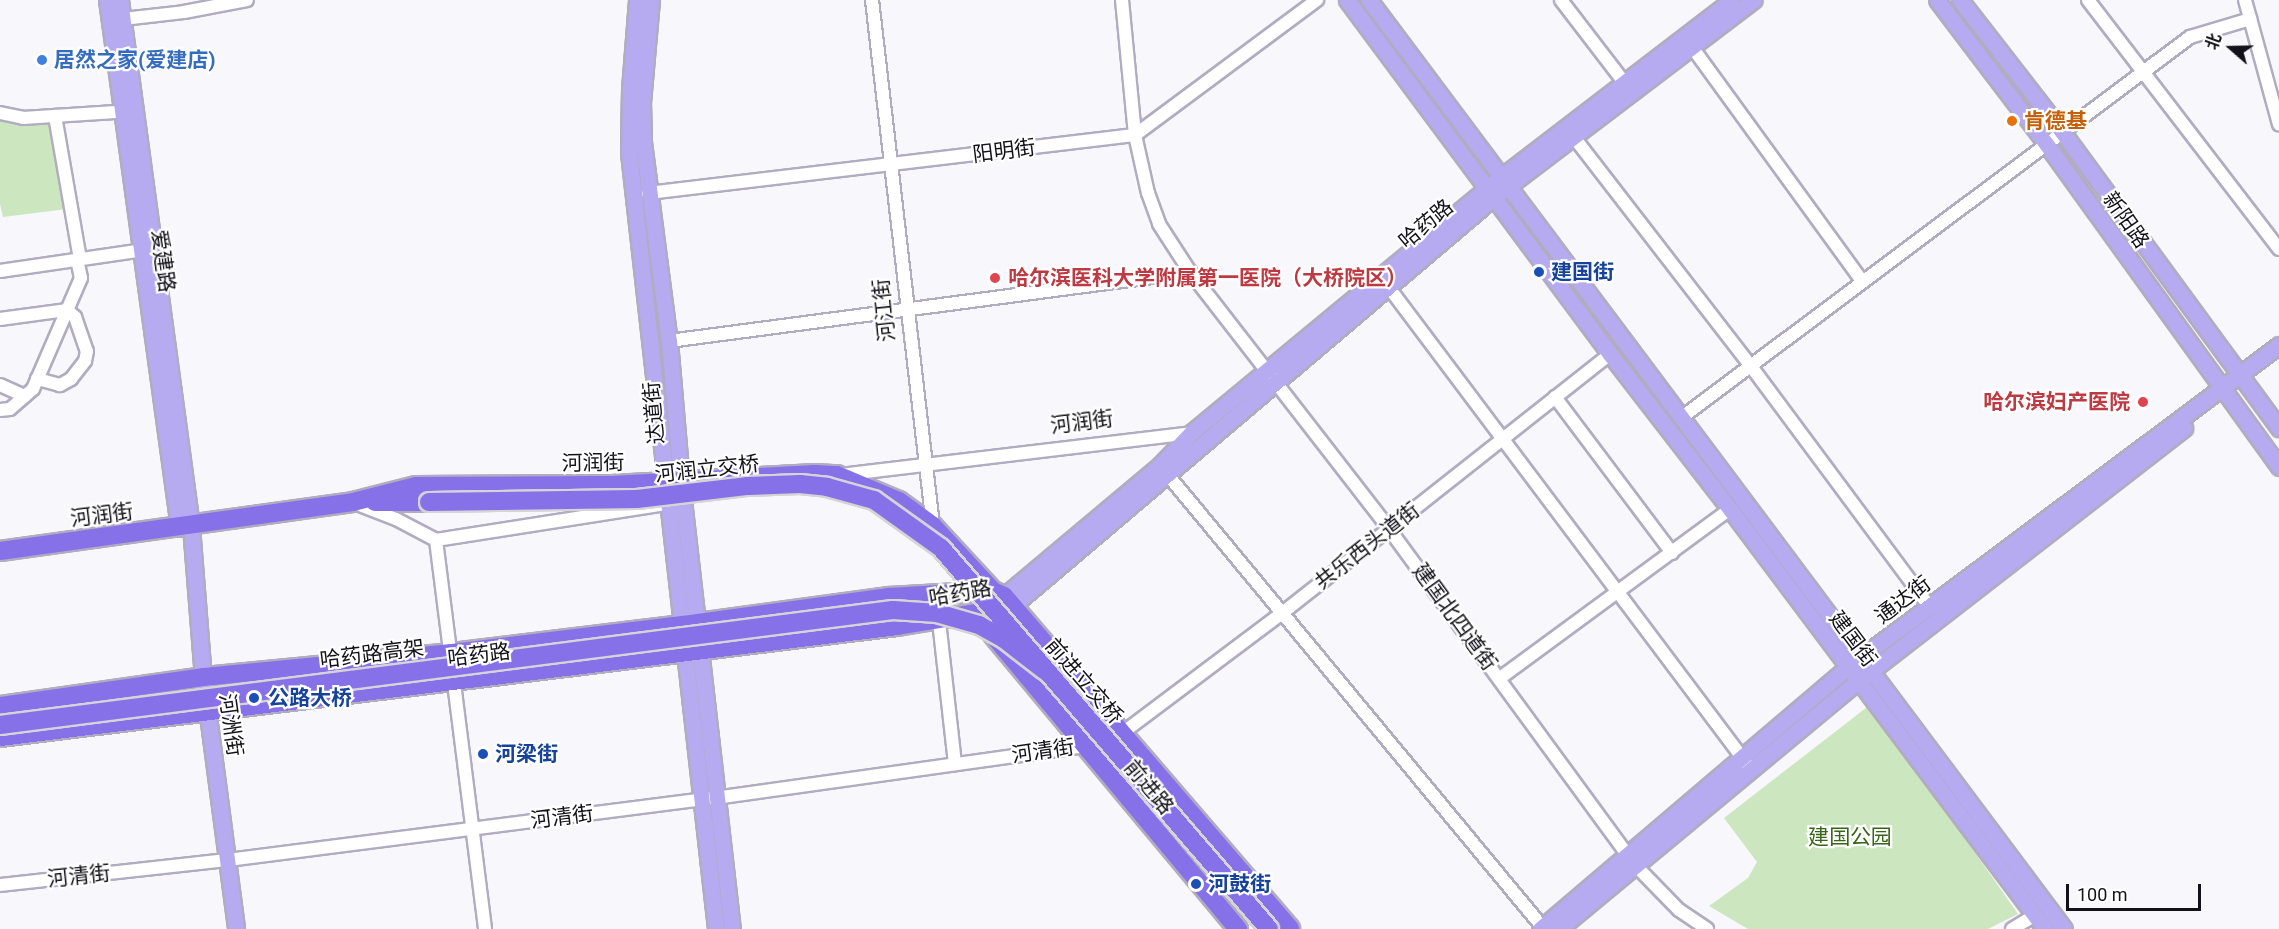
<!DOCTYPE html>
<html>
<head>
<meta charset="utf-8">
<style>
	body { margin:0 }
	#map { position:relative; width:2279px; height:929px; overflow:hidden; background:#f8f7fc; font-family:Roboto,"Noto Sans SC",sans-serif }
	div>[style] { position:absolute }
	[style*='--x'] { left:calc(var(--x)*1px); top:calc(var(--y)*1px); width:calc(var(--w)*1px); rotate:calc(var(--a)*1deg) }
	.green>* { inset:0; background:#cce6c0 }
	.roads { filter:drop-shadow(2px 0 #b1acc0) drop-shadow(-2px 0 #b1acc0) drop-shadow(0 2px #b1acc0) drop-shadow(0 -2px #b1acc0) }
	.minor>* { height:12px; margin:-6px; padding:0 6px; transform-origin:6px; border-radius:6px; background:#fff }
	.major>* { height:15px; margin:-7.5px; padding:0 7.5px; transform-origin:7.5px; border-radius:7.5px; background:#b6aaf1 }
	.highway>* { height:18px; margin:-9px; padding:0 9px; transform-origin:9px; border-radius:9px; background:#8671e8 }
	.bridges { filter:drop-shadow(2px 0 #d5d4d6) drop-shadow(-2px 0 #d5d4d6) drop-shadow(0 2px #d5d4d6) drop-shadow(0 -2px #d5d4d6) }
	.highway-bridge>* { height:18px; margin:-9px; padding:0 9px; transform-origin:9px; border-radius:9px; background:#8671e8 }
	.dots>* { width:16px; height:16px; translate:-50% -50%; box-sizing:border-box; border:3px solid #fff; border-radius:50% }
	span { translate:-50% -50%; white-space:nowrap; text-align:center; line-height:1.15; -webkit-text-stroke:4.5px #fff; paint-order:stroke }
	.shop-label { font-size:21px; color:#366cbe; font-weight:700 }
	.left { translate:0 -50%; text-align:left }
	.food-label { font-size:21px; color:#c56008; font-weight:700 }
	.street-label { font-size:21px; color:#131119 }
	.transit-label { font-size:21px; color:#164399; font-weight:700 }
	.health-label { font-size:21px; color:#be3a42; font-weight:700 }
	.right { translate:-100% -50%; text-align:right }
	.park-label { font-size:21px; color:#386518 }
	.north { position:absolute; left:2201px; top:18px; width:60px; height:60px; -webkit-text-stroke:4px #fff; paint-order:stroke; rotate:290deg; font-size:16px; font-weight:700; line-height:24px; text-align:center; color:#131119 }
	.north::after { content:''; display:block; margin:auto; width:21px; height:27px; background:#131119; clip-path:polygon(50% 0,100% 100%,50% 72%,0 100%) }
	.scale { position:absolute; left:2066px; top:884px; width:135px; height:27px; box-sizing:border-box; border:3px solid #131119; border-top:0; padding-left:8px; font-size:18px; line-height:21px; white-space:nowrap; color:#131119; -webkit-text-stroke:4px #fff; paint-order:stroke }
</style>
</head>
<body>
<div id="map">
	<div class="green">
		<i style="clip-path:polygon(0 119px,49px 125px,53px 128px,67px 209px,3px 217px,0 204px)"></i>
		<i style="clip-path:polygon(1871px 704px,2018px 914px,1988px 929px,1748px 929px,1709px 906px,1748px 878px,1757px 862px,1724px 818px)"></i>
	</div>
	<div class="roads">
		<div class="minor">
			<i style="--x:872;--y:0;--w:530;--a:83.38"></i>
			<i style="--x:1122;--y:0;--w:136;--a:84.5"></i>
			<i style="--x:1135;--y:135;--w:59;--a:77.4"></i>
			<i style="--x:1148;--y:193;--w:33;--a:70"></i>
			<i style="--x:1159;--y:224;--w:57;--a:57.1"></i>
			<i style="--x:1190;--y:272;--w:325;--a:52.2"></i>
			<i style="--x:1389;--y:529;--w:418;--a:53.8"></i>
			<i style="--x:1636;--y:866;--w:62;--a:45.7"></i>
			<i style="--x:1679;--y:910;--w:34;--a:34"></i>
			<i style="--x:1561;--y:0;--w:103;--a:52.5"></i>
			<i style="--x:2088;--y:0;--w:314;--a:52.5"></i>
			<i style="--x:2245;--y:0;--w:129;--a:74.7"></i>
			<i style="--x:123;--y:19;--w:61;--a:-6.5"></i>
			<i style="--x:184;--y:12;--w:64;--a:-10.8"></i>
			<i style="--x:1692;--y:47;--w:289;--a:54"></i>
			<i style="--x:0;--y:113;--w:24;--a:12"></i>
			<i style="--x:23;--y:118;--w:108;--a:-3.7"></i>
			<i style="--x:55;--y:116;--w:145;--a:80.1"></i>
			<i style="--x:1573;--y:136;--w:289;--a:52.3"></i>
			<i style="--x:1750;--y:365;--w:300;--a:53.4"></i>
			<i style="--x:648;--y:193;--w:490;--a:-6.8"></i>
			<i style="--x:1135;--y:135;--w:227;--a:-36.6"></i>
			<i style="--x:0;--y:271;--w:152;--a:-8.3"></i>
			<i style="--x:1387;--y:285;--w:599;--a:53.07"></i>
			<i style="--x:0;--y:319;--w:68;--a:-7.7"></i>
			<i style="--x:67;--y:310;--w:11;--a:41"></i>
			<i style="--x:75;--y:317;--w:36;--a:71"></i>
			<i style="--x:87;--y:351;--w:10;--a:101"></i>
			<i style="--x:85;--y:361;--w:23;--a:128"></i>
			<i style="--x:71;--y:379;--w:13;--a:151"></i>
			<i style="--x:60;--y:385;--w:24;--a:-165"></i>
			<i style="--x:669;--y:341;--w:526;--a:-7.54"></i>
			<i style="--x:0;--y:385;--w:27;--a:24"></i>
			<i style="--x:1555;--y:397;--w:195;--a:53.1"></i>
			<i style="--x:0;--y:410;--w:10;--a:-6"></i>
			<i style="--x:10;--y:409;--w:30;--a:-41"></i>
			<i style="--x:33;--y:389;--w:121;--a:-66.6"></i>
			<i style="--x:81;--y:278;--w:19;--a:-102"></i>
			<i style="--x:1681;--y:418;--w:636;--a:-36.82"></i>
			<i style="--x:2190;--y:37;--w:63;--a:-16.7"></i>
			<i style="--x:1162;--y:468;--w:599;--a:50.35"></i>
			<i style="--x:840;--y:475;--w:354;--a:-6.8"></i>
			<i style="--x:362;--y:506;--w:36;--a:21"></i>
			<i style="--x:396;--y:519;--w:45;--a:27.7"></i>
			<i style="--x:436;--y:540;--w:234;--a:-8.9"></i>
			<i style="--x:436;--y:540;--w:119;--a:82.8"></i>
			<i style="--x:939;--y:621;--w:144;--a:83.6"></i>
			<i style="--x:453;--y:675;--w:256;--a:82.8"></i>
			<i style="--x:1500;--y:678;--w:285;--a:-36.3"></i>
			<i style="--x:0;--y:885;--w:229;--a:-6.3"></i>
			<i style="--x:228;--y:860;--w:491;--a:-7.3"></i>
			<i style="--x:715;--y:798;--w:374;--a:-8"></i>
			<i style="--x:1085;--y:746;--w:38;--a:-18"></i>
			<i style="--x:1121;--y:734;--w:200;--a:-36.9"></i>
			<i style="--x:1281;--y:614;--w:419;--a:-38.3"></i>
			<i style="--x:2012;--y:929;--w:27;--a:-31"></i>
		</div>
		<div class="major">
			<i style="--x:107;--y:0;--w:533;--a:82.23"></i>
			<i style="--x:120;--y:0;--w:531;--a:82.31"></i>
			<i style="--x:191;--y:526;--w:151;--a:85.5"></i>
			<i style="--x:203;--y:677;--w:254;--a:82.5"></i>
			<i style="--x:637;--y:0;--w:88;--a:94.5"></i>
			<i style="--x:630;--y:88;--w:65;--a:90.9"></i>
			<i style="--x:629;--y:153;--w:781;--a:83.6"></i>
			<i style="--x:651;--y:0;--w:102;--a:95"></i>
			<i style="--x:642;--y:102;--w:40;--a:88.6"></i>
			<i style="--x:643;--y:142;--w:201;--a:82.6"></i>
			<i style="--x:669;--y:341;--w:142;--a:85.1"></i>
			<i style="--x:681;--y:482;--w:450;--a:83.5"></i>
			<i style="--x:1347;--y:0;--w:441;--a:53.4"></i>
			<i style="--x:1610;--y:354;--w:196;--a:52.3"></i>
			<i style="--x:1730;--y:509;--w:525;--a:53.13"></i>
			<i style="--x:1369;--y:0;--w:1160;--a:53.2"></i>
			<i style="--x:1937;--y:0;--w:182;--a:52.8"></i>
			<i style="--x:2047;--y:145;--w:397;--a:54.2"></i>
			<i style="--x:1960;--y:0;--w:168;--a:52.2"></i>
			<i style="--x:2063;--y:133;--w:366;--a:53.8"></i>
			<i style="--x:1004;--y:596;--w:204;--a:-40"></i>
			<i style="--x:1160;--y:465;--w:45;--a:-45.9"></i>
			<i style="--x:1191;--y:433;--w:384;--a:-39.6"></i>
			<i style="--x:1487;--y:188;--w:309;--a:-37.5"></i>
			<i style="--x:1011;--y:607;--w:634;--a:-40.33"></i>
			<i style="--x:1494;--y:197;--w:326;--a:-37.2"></i>
			<i style="--x:1540;--y:929;--w:404;--a:-40.4"></i>
			<i style="--x:1848;--y:667;--w:538;--a:-36.76"></i>
			<i style="--x:1559;--y:929;--w:388;--a:-39.7"></i>
			<i style="--x:1858;--y:681;--w:413;--a:-37.8"></i>
		</div>
		<div class="highway">
			<i style="--x:375;--y:502;--w:54;--a:0"></i>
			<i style="--x:0;--y:551;--w:356;--a:-7.9"></i>
			<i style="--x:353;--y:502;--w:65;--a:-14.3"></i>
			<i style="--x:416;--y:486;--w:196;--a:-0.3"></i>
			<i style="--x:612;--y:485;--w:203;--a:-3.1"></i>
			<i style="--x:815;--y:474;--w:22;--a:3"></i>
			<i style="--x:837;--y:475;--w:67;--a:22.8"></i>
			<i style="--x:899;--y:501;--w:42;--a:36.3"></i>
			<i style="--x:933;--y:526;--w:88;--a:47.3"></i>
			<i style="--x:993;--y:635;--w:383;--a:50.2"></i>
			<i style="--x:0;--y:706;--w:205;--a:-8.1"></i>
			<i style="--x:203;--y:677;--w:249;--a:-5.5"></i>
			<i style="--x:451;--y:653;--w:249;--a:-6.9"></i>
			<i style="--x:698;--y:623;--w:193;--a:-7.8"></i>
			<i style="--x:889;--y:597;--w:104;--a:-3.3"></i>
			<i style="--x:993;--y:591;--w:12;--a:24"></i>
			<i style="--x:1004;--y:596;--w:439;--a:49.3"></i>
			<i style="--x:0;--y:737;--w:904;--a:-7.05"></i>
			<i style="--x:897;--y:626;--w:111;--a:-9.3"></i>
		</div>
	</div>
	<div class="bridges">
		<div class="highway-bridge">
			<i style="--x:429;--y:502;--w:208;--a:-0.8"></i>
			<i style="--x:637;--y:499;--w:112;--a:-6.7"></i>
			<i style="--x:748;--y:486;--w:52;--a:-2.2"></i>
			<i style="--x:800;--y:484;--w:27;--a:6"></i>
			<i style="--x:827;--y:487;--w:49;--a:15.5"></i>
			<i style="--x:874;--y:500;--w:82;--a:35.6"></i>
			<i style="--x:941;--y:548;--w:503;--a:49.28"></i>
			<i style="--x:0;--y:725;--w:900;--a:-7.34"></i>
			<i style="--x:893;--y:610;--w:44;--a:3.9"></i>
			<i style="--x:937;--y:613;--w:44;--a:15.9"></i>
			<i style="--x:979;--y:625;--w:29;--a:29"></i>
			<i style="--x:1004;--y:639;--w:51;--a:37.8"></i>
		</div>
	</div>
	<div class="dots">
		<i style="left:42px;top:60px;background:#3f7fe0"></i>
		<i style="left:2012px;top:121px;background:#e8710a"></i>
		<i style="left:1539px;top:272px;background:#1a4fb4"></i>
		<i style="left:995px;top:278px;background:#e0444e"></i>
		<i style="left:2143px;top:402px;background:#e0444e"></i>
		<i style="left:254px;top:698px;background:#1a4fb4"></i>
		<i style="left:483px;top:754px;background:#1a4fb4"></i>
		<i style="left:1196px;top:884px;background:#1a4fb4"></i>
	</div>
	<div class="shop-label">
		<span class="left" style="left:54px;top:60px">居然之家(爱建店)</span>
	</div>
	<div class="food-label">
		<span class="left" style="left:2024px;top:121px">肯德基</span>
	</div>
	<div class="street-label">
		<span style="left:1004px;top:151px;rotate:-7deg">阳明街</span>
		<span style="left:2126px;top:220px;rotate:55deg">新阳路</span>
		<span style="left:1426px;top:224px;rotate:-40deg">哈药路</span>
		<span style="left:163px;top:261px;rotate:82deg">爱建路</span>
		<span style="left:884px;top:310px;rotate:-96deg">河江街</span>
		<span style="left:654px;top:413px;rotate:-95deg">达道街</span>
		<span style="left:1082px;top:422px;rotate:-7deg">河润街</span>
		<span style="left:593px;top:463px;rotate:-1deg">河润街</span>
		<span style="left:707px;top:469px;rotate:-6deg">河润立交桥</span>
		<span style="left:102px;top:515px;rotate:-7deg">河润街</span>
		<span style="left:1367px;top:546px;rotate:-38deg">共乐西头道街</span>
		<span style="left:960px;top:593px;rotate:-10deg">哈药路</span>
		<span style="left:1903px;top:600px;rotate:-37deg">通达街</span>
		<span style="left:1455px;top:617px;rotate:54deg">建国北四道街</span>
		<span style="left:1853px;top:639px;rotate:53deg">建国街</span>
		<span style="left:372px;top:654px;rotate:-7deg">哈药路高架</span>
		<span style="left:479px;top:655px;rotate:-7deg">哈药路</span>
		<span style="left:1084px;top:681px;rotate:49deg">前进立交桥</span>
		<span style="left:231px;top:725px;rotate:82deg">河洲街</span>
		<span style="left:1043px;top:751px;rotate:-8deg">河清街</span>
		<span style="left:1149px;top:787px;rotate:50deg">前进路</span>
		<span style="left:562px;top:817px;rotate:-7deg">河清街</span>
		<span style="left:79px;top:876px;rotate:-6deg">河清街</span>
	</div>
	<div class="transit-label">
		<span class="left" style="left:1551px;top:272px">建国街</span>
		<span class="left" style="left:268px;top:698px">公路大桥</span>
		<span class="left" style="left:495px;top:754px">河梁街</span>
		<span class="left" style="left:1208px;top:884px">河鼓街</span>
	</div>
	<div class="health-label">
		<span class="left" style="left:1008px;top:278px">哈尔滨医科大学附属第一医院（大桥院区）</span>
		<span class="right" style="left:2130px;top:402px">哈尔滨妇产医院</span>
	</div>
	<div class="park-label">
		<span style="left:1850px;top:837px">建国公园</span>
	</div>
	<div class="north">北</div>
	<div class="scale">100 m</div>
</div>
</body>
</html>
